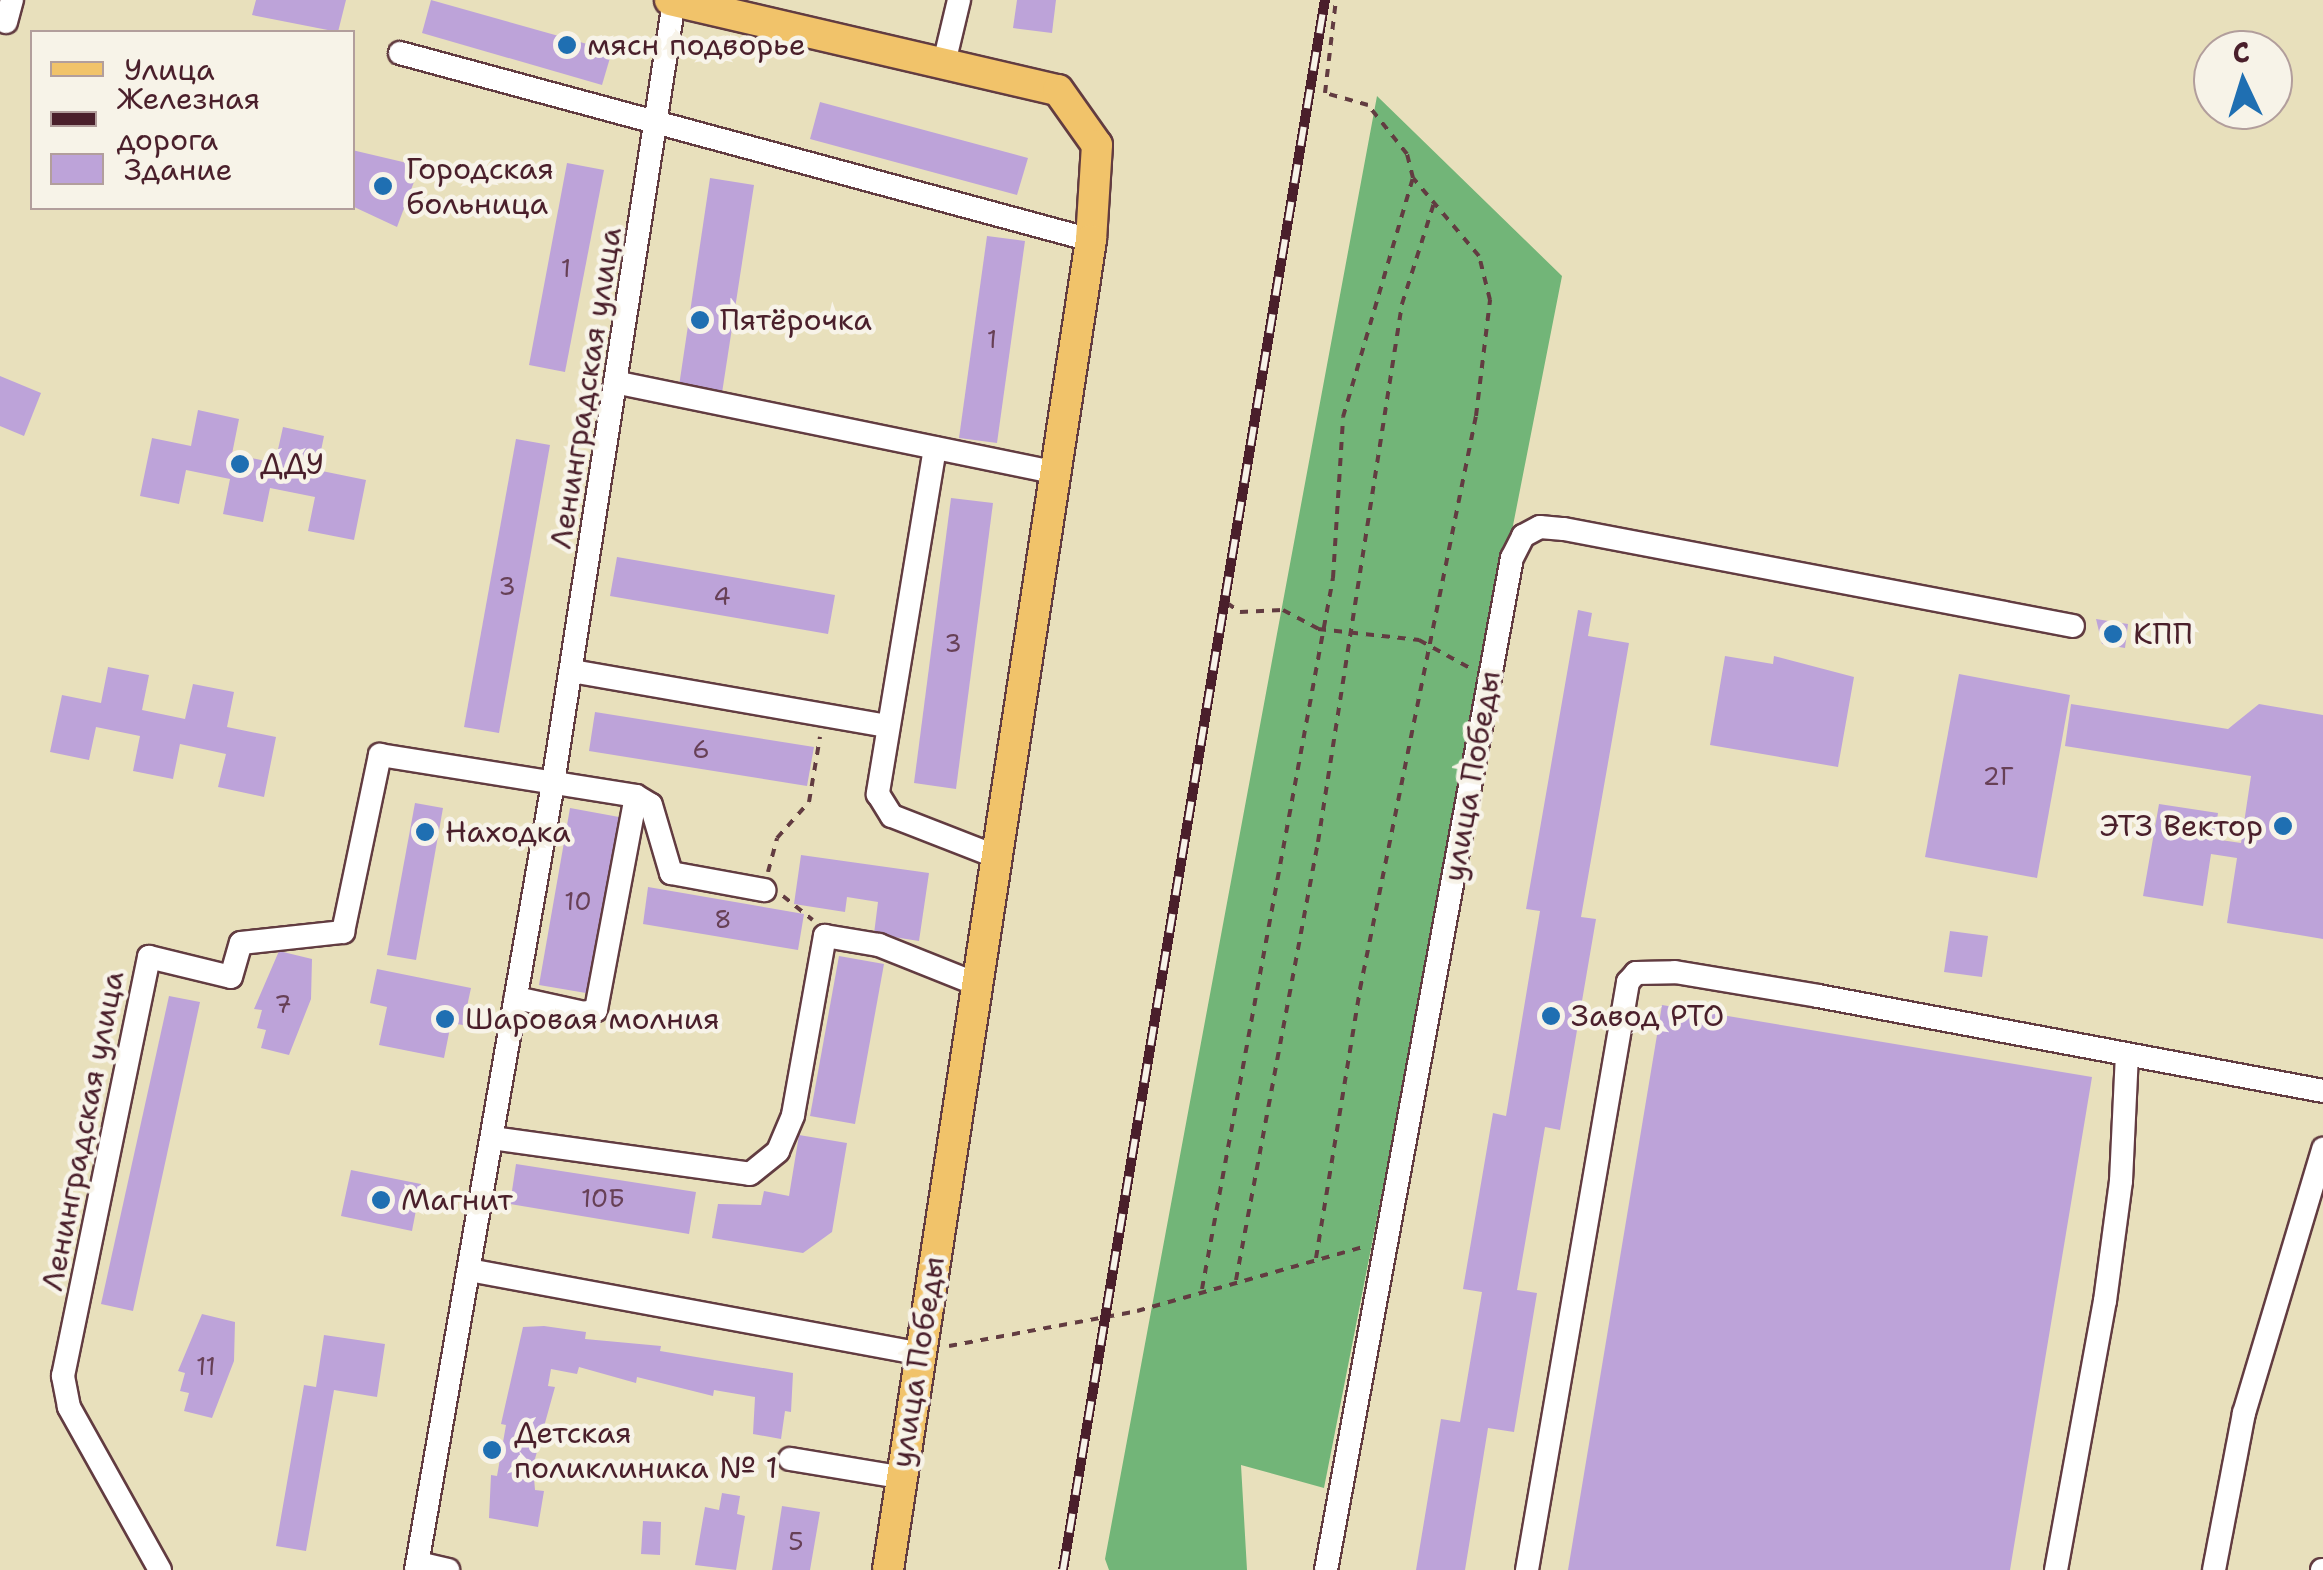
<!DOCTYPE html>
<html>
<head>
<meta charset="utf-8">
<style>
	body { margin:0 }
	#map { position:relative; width:2323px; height:1570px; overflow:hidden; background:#e8e0bc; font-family:"Shantell Sans",sans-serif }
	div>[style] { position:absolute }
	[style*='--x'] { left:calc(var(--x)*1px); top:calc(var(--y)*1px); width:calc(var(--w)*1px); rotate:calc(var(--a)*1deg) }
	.forest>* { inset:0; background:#72b578 }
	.building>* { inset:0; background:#bda3d9 }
	.path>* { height:4px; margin-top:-2px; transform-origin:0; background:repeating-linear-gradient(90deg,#623c41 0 8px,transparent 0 16px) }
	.roads { filter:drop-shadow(2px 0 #623c41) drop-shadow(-2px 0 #623c41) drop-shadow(0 2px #623c41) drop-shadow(0 -2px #623c41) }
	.minor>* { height:22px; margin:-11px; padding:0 11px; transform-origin:11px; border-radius:11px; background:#fff }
	.major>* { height:30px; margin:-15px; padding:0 15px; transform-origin:15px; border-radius:15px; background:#f1c36a }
	.rail>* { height:10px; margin-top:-5px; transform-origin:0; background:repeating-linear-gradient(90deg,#f7f3e8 0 19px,#4a1f2b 0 38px); box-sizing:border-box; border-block:2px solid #4a1f2b }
	.dots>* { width:28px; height:28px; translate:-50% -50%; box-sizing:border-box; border:5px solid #f7f3e8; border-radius:50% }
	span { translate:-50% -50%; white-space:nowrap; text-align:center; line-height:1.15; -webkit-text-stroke:9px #f7f3e8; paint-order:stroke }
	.number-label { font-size:25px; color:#674056 }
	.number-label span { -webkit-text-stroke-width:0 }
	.poi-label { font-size:30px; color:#4a1f2b }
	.left { translate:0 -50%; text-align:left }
	.right { translate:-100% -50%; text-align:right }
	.street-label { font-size:30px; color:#4a1f2b }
	.legend { position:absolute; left:30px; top:30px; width:325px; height:180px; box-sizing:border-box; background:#f7f3e8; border:2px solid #b29e9c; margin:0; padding:12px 18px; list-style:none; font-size:30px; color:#4a1f2b }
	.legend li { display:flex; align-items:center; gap:20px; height:50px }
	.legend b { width:50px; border:2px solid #b29e9c }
	.north { position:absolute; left:2193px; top:30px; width:100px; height:100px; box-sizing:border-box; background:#f7f3e8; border:2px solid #b29e9c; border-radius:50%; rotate:356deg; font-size:28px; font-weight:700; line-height:40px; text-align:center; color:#4a1f2b }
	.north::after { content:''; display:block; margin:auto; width:35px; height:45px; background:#1f6fb2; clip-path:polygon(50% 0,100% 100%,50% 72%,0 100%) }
</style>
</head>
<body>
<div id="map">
	<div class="forest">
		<i style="clip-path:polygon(1377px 96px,1562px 276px,1324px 1488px,1241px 1465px,1247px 1570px,1109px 1570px,1105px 1559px)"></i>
	</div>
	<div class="building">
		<i style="clip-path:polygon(256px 0,346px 0,338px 32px,252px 15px)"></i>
		<i style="clip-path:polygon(431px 0,612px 51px,602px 85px,422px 33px)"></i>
		<i style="clip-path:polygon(1017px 0,1056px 0,1052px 33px,1013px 28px)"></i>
		<i style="clip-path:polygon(820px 102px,1028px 158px,1017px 195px,810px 139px)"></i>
		<i style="clip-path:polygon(352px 150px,420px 166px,397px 227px,352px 206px)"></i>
		<i style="clip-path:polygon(567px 163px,604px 170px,565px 372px,529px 365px)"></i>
		<i style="clip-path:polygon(710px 178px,754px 185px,722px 393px,679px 386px)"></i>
		<i style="clip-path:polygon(987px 236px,1025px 241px,997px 443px,959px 438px)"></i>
		<i style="clip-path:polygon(0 376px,41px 393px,24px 436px,0 426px)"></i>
		<i style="clip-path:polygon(198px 410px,239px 419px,232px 454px,275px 463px,283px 427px,324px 436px,317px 470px,366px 480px,354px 540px,308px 531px,315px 497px,270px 488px,263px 522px,223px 514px,230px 479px,186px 470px,179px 504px,140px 496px,152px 438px,191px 446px)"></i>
		<i style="clip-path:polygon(516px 439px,550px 445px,499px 733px,464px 727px)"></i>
		<i style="clip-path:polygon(951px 498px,993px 503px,956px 789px,914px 783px)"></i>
		<i style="clip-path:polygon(617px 557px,835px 595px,828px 634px,610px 596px)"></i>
		<i style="clip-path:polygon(1578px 610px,1592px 613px,1588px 636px,1629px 643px,1581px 917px,1596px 919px,1560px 1130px,1545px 1127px,1517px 1290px,1537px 1293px,1514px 1432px,1488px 1428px,1465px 1570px,1416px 1570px,1441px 1419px,1460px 1422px,1482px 1292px,1463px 1289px,1493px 1113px,1506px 1116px,1540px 911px,1526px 909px)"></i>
		<i style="clip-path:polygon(2096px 619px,2128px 624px,2125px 648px,2102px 644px)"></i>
		<i style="clip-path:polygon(1725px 656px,1773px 664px,1774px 656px,1854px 677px,1838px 767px,1710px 745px)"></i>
		<i style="clip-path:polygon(108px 667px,149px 675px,142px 710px,185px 719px,193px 684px,234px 692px,227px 727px,276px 737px,264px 797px,218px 787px,226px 754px,180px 744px,173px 779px,133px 771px,140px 736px,96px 727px,89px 760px,50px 752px,62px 695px,101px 703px)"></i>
		<i style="clip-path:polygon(1959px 674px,2070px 695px,2037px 878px,1925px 857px)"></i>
		<i style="clip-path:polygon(2071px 704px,2228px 729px,2259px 704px,2323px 715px,2323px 939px,2227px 923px,2237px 858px,2211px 854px,2203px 906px,2143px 896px,2159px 804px,2218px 813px,2214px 839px,2241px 843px,2251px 776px,2065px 746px)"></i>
		<i style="clip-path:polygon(595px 712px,814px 747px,807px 786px,589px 751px)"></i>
		<i style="clip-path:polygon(415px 803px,443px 808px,416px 960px,387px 955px)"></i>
		<i style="clip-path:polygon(570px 808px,619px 817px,586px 993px,539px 985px)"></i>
		<i style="clip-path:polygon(801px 855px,929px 873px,919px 941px,874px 934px,878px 902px,847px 897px,845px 912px,794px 904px)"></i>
		<i style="clip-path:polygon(648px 887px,804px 914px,798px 950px,643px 924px)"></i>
		<i style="clip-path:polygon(1950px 931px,1988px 936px,1982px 977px,1944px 972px)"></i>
		<i style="clip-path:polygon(279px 951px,312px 959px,311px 999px,289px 1055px,261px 1048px,266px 1030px,257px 1028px,262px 1010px,254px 1009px)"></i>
		<i style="clip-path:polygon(839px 956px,884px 964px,855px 1124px,810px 1116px)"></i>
		<i style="clip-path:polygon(377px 969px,471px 988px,463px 1025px,451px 1023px,444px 1058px,379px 1045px,387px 1007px,370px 1003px)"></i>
		<i style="clip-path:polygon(169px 996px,200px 1002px,133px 1311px,101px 1304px)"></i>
		<i style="clip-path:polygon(1662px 1005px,2092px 1077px,2010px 1570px,1568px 1570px)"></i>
		<i style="clip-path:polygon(799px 1135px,847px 1143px,832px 1232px,803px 1253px,712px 1238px,718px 1204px,761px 1205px,764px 1191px,789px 1196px)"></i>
		<i style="clip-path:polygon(516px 1164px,696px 1192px,689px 1234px,510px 1204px)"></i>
		<i style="clip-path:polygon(351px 1170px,421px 1184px,412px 1231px,341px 1216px)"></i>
		<i style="clip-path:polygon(202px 1314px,235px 1322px,234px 1361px,212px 1418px,184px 1411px,189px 1393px,180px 1391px,185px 1373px,178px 1371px)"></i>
		<i style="clip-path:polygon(544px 1326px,586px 1332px,585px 1339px,661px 1346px,660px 1351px,793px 1373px,791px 1412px,785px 1411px,781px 1439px,753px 1434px,755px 1397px,714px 1390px,713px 1396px,637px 1377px,636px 1383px,579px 1367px,577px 1374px,551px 1369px,548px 1386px,555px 1387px,533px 1466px,535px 1490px,544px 1491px,538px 1527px,489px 1518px,491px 1475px,497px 1476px,506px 1425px,501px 1424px,523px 1327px)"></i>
		<i style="clip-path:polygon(324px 1335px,385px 1344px,377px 1397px,334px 1390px,306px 1551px,276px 1546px,304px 1385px,316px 1387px)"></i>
		<i style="clip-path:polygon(722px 1493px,740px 1496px,737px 1514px,745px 1516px,736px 1570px,695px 1565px,705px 1507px,719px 1510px)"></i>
		<i style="clip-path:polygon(782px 1506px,820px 1512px,810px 1570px,772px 1570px)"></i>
		<i style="clip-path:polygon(643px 1521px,661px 1522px,660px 1555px,641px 1554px)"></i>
	</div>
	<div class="path">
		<i style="--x:1226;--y:579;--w:24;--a:88"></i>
		<i style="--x:1227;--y:603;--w:16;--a:35"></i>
		<i style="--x:1240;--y:612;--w:43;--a:-2.7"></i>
		<i style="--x:1283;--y:610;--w:40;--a:28"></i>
		<i style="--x:1318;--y:629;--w:102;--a:6.2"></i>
		<i style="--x:1419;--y:640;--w:58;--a:28.8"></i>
		<i style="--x:768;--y:872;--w:35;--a:-75"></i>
		<i style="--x:777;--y:838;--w:48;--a:-48.4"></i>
		<i style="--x:809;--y:802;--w:66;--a:-80.4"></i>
		<i style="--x:783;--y:896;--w:38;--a:39"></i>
		<i style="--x:1316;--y:1258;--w:273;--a:-80.7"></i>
		<i style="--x:1360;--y:989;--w:585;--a:-78.56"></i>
		<i style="--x:1476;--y:416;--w:117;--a:-83.1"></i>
		<i style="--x:1490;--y:300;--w:45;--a:-104"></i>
		<i style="--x:1479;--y:256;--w:102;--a:-130.2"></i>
		<i style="--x:1413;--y:178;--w:25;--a:-104"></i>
		<i style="--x:1407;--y:154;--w:63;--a:-128.5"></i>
		<i style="--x:1368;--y:105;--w:45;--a:-164.4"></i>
		<i style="--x:1325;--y:93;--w:94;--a:-83.3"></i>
		<i style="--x:1236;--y:1280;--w:446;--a:-79.4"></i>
		<i style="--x:1318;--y:842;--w:545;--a:-81.13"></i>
		<i style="--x:1402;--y:304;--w:106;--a:-72.4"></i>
		<i style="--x:1202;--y:1289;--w:723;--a:-79.56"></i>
		<i style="--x:1333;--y:578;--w:161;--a:-86.4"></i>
		<i style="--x:1343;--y:417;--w:249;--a:-73.7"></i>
		<i style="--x:949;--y:1346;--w:191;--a:-10.5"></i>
		<i style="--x:1137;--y:1311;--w:238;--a:-15.8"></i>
	</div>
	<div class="roads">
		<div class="minor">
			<i style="--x:6;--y:22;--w:23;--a:-75"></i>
			<i style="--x:400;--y:53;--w:716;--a:15.14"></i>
			<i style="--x:944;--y:63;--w:65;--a:-76.6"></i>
			<i style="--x:619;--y:383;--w:447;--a:11.6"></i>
			<i style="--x:935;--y:448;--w:351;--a:99.4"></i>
			<i style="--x:878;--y:794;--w:26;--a:58"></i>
			<i style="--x:892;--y:816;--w:113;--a:21.3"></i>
			<i style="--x:572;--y:671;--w:321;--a:9.9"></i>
			<i style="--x:636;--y:796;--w:17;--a:31"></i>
			<i style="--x:651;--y:805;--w:71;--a:73.6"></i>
			<i style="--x:671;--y:873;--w:95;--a:10.4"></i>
			<i style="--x:492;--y:1138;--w:260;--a:7.9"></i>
			<i style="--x:750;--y:1174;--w:36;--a:-39"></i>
			<i style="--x:778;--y:1151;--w:39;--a:-67"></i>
			<i style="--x:793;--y:1115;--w:182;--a:-79.9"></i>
			<i style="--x:825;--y:936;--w:55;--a:9.5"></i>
			<i style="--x:879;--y:945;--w:108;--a:21.8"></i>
			<i style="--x:469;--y:1270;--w:458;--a:10.5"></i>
			<i style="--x:790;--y:1459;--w:110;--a:9.4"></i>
			<i style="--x:418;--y:1563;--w:31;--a:13"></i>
			<i style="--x:160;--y:1570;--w:187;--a:-119.2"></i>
			<i style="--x:69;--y:1407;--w:32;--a:-101"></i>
			<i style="--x:63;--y:1376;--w:428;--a:-78.4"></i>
			<i style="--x:149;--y:957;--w:84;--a:13.7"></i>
			<i style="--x:231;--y:977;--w:35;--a:-74"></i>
			<i style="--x:241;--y:943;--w:103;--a:-6.2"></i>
			<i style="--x:343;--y:932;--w:181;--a:-78.2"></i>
			<i style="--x:380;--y:755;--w:259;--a:9.1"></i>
			<i style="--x:636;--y:796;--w:218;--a:100.6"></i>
			<i style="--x:596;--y:1010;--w:12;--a:166"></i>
			<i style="--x:584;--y:1013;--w:70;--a:-167.6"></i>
			<i style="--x:416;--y:1570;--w:799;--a:-80.12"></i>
			<i style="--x:553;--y:783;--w:791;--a:-81.2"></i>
			<i style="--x:1326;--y:1570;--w:1029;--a:-79.59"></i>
			<i style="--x:1512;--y:558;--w:25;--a:-63"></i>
			<i style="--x:1523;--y:536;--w:19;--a:-28"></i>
			<i style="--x:1540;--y:527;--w:24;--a:5"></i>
			<i style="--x:1564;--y:529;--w:518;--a:10.79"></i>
			<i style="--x:1527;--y:1570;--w:597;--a:-80.25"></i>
			<i style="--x:1628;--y:982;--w:12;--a:-48"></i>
			<i style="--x:1636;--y:973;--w:39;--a:-1"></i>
			<i style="--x:1675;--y:972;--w:145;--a:9.5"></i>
			<i style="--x:1818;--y:996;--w:514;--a:10.65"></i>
			<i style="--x:2056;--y:1570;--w:273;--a:-79.7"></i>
			<i style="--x:2105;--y:1301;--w:121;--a:-82.4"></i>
			<i style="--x:2121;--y:1181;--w:126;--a:-87.3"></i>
			<i style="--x:2214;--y:1570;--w:160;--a:-79.2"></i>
			<i style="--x:2244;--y:1413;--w:276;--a:-73.3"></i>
			<i style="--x:2322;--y:1570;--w:1;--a:0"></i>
		</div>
		<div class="major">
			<i style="--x:670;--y:0;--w:398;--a:13.1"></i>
			<i style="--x:1058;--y:90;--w:67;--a:54.7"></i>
			<i style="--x:1097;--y:145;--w:95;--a:93.6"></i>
			<i style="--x:1091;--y:240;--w:1345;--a:98.68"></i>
		</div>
	</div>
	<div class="rail">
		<i style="--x:1063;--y:1570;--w:1592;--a:-80.53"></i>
	</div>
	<div class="dots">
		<i style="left:567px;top:45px;background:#1f6fb2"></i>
		<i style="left:383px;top:186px;background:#1f6fb2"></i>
		<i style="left:700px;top:320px;background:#1f6fb2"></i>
		<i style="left:240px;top:464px;background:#1f6fb2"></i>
		<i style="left:2113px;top:634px;background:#1f6fb2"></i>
		<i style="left:2283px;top:826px;background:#1f6fb2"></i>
		<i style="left:425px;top:832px;background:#1f6fb2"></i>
		<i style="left:1551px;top:1016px;background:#1f6fb2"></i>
		<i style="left:445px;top:1019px;background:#1f6fb2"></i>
		<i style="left:381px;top:1200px;background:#1f6fb2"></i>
		<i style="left:492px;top:1450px;background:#1f6fb2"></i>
	</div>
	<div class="number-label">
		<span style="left:566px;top:268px">1</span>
		<span style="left:992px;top:339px">1</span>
		<span style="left:507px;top:586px">3</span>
		<span style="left:722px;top:596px">4</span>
		<span style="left:953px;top:643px">3</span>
		<span style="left:701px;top:749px">6</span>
		<span style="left:1998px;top:776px">2Г</span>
		<span style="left:578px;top:901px">10</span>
		<span style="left:723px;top:919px">8</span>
		<span style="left:283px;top:1004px">7</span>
		<span style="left:603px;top:1198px">10Б</span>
		<span style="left:206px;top:1366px">11</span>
		<span style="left:796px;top:1541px">5</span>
	</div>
	<div class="poi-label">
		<span class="left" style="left:587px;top:45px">мясн подворье</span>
		<span class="left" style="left:406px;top:186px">Городская<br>больница</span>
		<span class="left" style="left:720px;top:320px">Пятёрочка</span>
		<span class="left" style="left:260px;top:464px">ДДУ</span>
		<span class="left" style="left:2133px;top:634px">КПП</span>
		<span class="right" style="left:2263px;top:826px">ЭТЗ Вектор</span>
		<span class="left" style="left:445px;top:832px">Находка</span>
		<span class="left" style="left:1571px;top:1016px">Завод РТО</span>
		<span class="left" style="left:465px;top:1019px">Шаровая молния</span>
		<span class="left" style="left:401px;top:1200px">Магнит</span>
		<span class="left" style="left:514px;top:1450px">Детская<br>поликлиника № 1</span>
	</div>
	<div class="street-label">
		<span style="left:586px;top:388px;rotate:-81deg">Ленинградская улица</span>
		<span style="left:1472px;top:776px;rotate:-80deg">улица Победы</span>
		<span style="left:83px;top:1131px;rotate:-79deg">Ленинградская улица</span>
		<span style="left:918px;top:1362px;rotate:-81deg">улица Победы</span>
	</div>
	<ul class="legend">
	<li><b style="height:12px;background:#f1c36a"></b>Улица</li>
	<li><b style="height:12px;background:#4a1f2b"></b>Железная дорога</li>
	<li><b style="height:28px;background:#bda3d9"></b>Здание</li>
	</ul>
	<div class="north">С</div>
</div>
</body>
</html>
